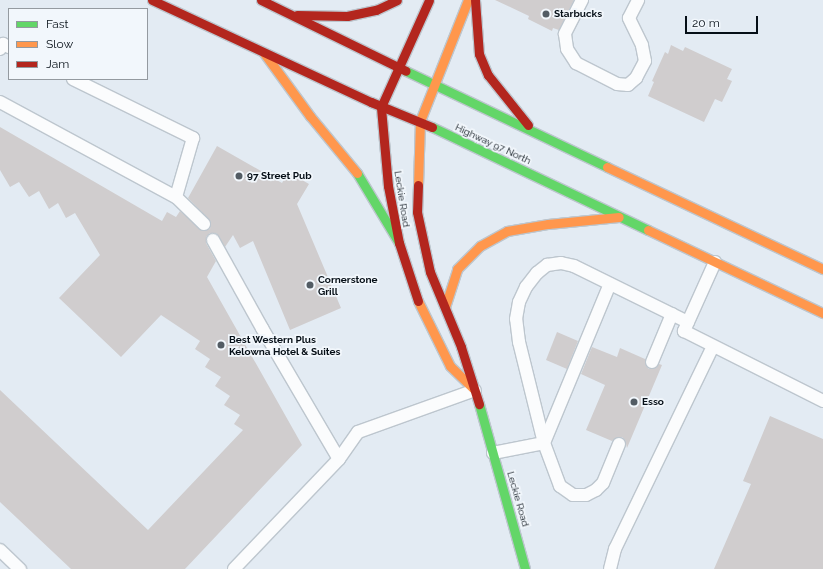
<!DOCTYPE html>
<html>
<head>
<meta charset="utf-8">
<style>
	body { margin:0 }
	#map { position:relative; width:823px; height:569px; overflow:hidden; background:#e3ebf3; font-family:Raleway,sans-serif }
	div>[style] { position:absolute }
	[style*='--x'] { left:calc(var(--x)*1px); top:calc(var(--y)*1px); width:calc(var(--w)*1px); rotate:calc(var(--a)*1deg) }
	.building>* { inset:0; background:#d0cdce }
	.roads { filter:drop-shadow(1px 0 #bdc6ce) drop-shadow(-1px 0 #bdc6ce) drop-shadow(0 1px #bdc6ce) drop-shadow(0 -1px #bdc6ce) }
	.lane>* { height:12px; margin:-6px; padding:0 6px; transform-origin:6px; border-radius:6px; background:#fbfcfd }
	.fast>* { height:9px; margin:-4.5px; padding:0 4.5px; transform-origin:4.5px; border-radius:4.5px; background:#63d668 }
	.slow>* { height:9px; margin:-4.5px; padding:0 4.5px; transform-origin:4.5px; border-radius:4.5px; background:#ff974d }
	.jam>* { height:9px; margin:-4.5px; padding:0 4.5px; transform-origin:4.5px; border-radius:4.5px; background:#b3261e }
	.dots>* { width:11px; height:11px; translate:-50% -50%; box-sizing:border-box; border:2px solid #f2f7fc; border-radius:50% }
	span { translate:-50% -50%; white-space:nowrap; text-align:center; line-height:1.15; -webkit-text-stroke:3.5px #f2f7fc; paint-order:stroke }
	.poi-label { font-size:10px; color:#060f17; font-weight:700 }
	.left { translate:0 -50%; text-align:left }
	.street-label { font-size:10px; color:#060f17 }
	.legend { position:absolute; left:8px; top:8px; width:140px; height:72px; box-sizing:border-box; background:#f2f7fc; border:1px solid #949aa0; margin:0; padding:5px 7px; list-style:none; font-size:12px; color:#060f17 }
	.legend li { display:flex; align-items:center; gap:8px; height:20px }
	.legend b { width:20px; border:1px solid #949aa0 }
	.scale { position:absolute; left:685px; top:16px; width:73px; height:18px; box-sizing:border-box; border:2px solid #060f17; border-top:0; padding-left:5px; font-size:12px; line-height:14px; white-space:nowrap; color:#060f17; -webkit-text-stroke:3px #f2f7fc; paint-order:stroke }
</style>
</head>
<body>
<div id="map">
	<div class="building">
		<i style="clip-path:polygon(495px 0,574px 0,559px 30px,553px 28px,552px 31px,528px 19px,529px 16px)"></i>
		<i style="clip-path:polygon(671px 45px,683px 51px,685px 47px,732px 69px,727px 79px,732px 81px,722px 102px,715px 99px,704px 122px,648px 96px,654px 82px,652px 81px,665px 52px,668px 54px)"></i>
		<i style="clip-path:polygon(0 127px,162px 221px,167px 212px,176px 217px,180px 211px,203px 231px,210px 229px,211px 222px,188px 198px,217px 146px,282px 183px,288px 172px,309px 184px,297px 204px,341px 308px,290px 330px,253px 241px,240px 248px,233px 235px,225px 247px,216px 233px,210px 233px,206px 237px,206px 243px,216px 261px,207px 277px,302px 445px,185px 569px,71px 569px,0 502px,0 390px,148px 530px,243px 430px,234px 424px,240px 415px,224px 405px,230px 396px,215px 386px,221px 377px,205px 367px,210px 359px,195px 349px,200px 341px,161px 315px,121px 357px,59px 298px,100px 255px,75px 213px,66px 218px,58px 203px,49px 209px,39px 191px,29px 197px,19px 182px,10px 187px,0 170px)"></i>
		<i style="clip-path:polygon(557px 332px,578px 341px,567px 369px,546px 360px)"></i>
		<i style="clip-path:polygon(592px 347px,617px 357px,620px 348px,645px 359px,646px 366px,649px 369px,656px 368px,659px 364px,662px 365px,627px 448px,625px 440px,622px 437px,618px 437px,612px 441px,586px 430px,605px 385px,581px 374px)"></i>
		<i style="clip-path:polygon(770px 416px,823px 439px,823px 569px,714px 569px,751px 484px,743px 481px)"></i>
	</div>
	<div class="roads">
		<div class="lane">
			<i style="--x:582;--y:0;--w:38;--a:117"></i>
			<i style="--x:565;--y:34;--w:15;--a:82"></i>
			<i style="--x:567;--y:49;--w:17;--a:57"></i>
			<i style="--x:576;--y:63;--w:46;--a:27.1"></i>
			<i style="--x:617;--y:84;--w:11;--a:5"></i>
			<i style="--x:628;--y:85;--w:11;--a:-41"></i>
			<i style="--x:636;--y:78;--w:19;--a:-62"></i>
			<i style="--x:645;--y:61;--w:16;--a:-101"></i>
			<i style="--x:642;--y:45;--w:30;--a:-116"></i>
			<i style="--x:629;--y:18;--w:20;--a:-63"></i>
			<i style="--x:0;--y:49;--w:6;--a:-59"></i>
			<i style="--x:3;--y:44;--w:7;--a:27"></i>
			<i style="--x:73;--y:79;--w:134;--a:26.2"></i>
			<i style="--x:193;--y:138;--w:61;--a:106.1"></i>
			<i style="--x:176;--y:197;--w:39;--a:44"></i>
			<i style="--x:0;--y:102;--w:200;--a:28.4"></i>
			<i style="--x:213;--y:240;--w:101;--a:60.9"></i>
			<i style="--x:262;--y:328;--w:152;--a:59.6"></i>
			<i style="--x:339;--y:459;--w:152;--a:133.7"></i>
			<i style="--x:715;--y:262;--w:76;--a:114.2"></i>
			<i style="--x:684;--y:331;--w:156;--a:26.7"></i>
			<i style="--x:652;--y:362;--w:52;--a:-67.4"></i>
			<i style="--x:619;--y:444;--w:42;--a:112.3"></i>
			<i style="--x:603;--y:483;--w:10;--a:135"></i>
			<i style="--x:596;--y:490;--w:11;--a:153"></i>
			<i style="--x:586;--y:495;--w:13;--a:180"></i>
			<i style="--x:573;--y:495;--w:16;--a:-145"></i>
			<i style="--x:560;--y:486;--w:46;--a:-110.4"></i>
			<i style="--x:544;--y:443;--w:104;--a:-103.9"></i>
			<i style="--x:519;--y:342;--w:23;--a:-97"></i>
			<i style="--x:516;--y:319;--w:17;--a:-80"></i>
			<i style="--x:519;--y:302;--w:17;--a:-65"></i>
			<i style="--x:526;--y:287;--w:18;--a:-52"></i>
			<i style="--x:537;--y:273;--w:13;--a:-39"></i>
			<i style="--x:547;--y:265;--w:14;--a:-8"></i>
			<i style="--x:561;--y:263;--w:13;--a:13"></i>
			<i style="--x:574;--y:266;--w:127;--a:26.2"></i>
			<i style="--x:493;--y:453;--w:52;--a:-11.1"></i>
			<i style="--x:544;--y:443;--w:172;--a:-67.5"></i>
			<i style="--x:339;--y:459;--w:33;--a:-55"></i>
			<i style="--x:358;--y:432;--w:124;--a:-19.7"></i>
			<i style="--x:0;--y:550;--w:28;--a:44"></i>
			<i style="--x:610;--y:569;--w:21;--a:-76"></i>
			<i style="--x:615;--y:549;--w:225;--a:-64.2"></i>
		</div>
		<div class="fast">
			<i style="--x:406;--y:71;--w:223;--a:25.5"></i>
			<i style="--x:432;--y:127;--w:239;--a:25.5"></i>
			<i style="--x:357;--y:173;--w:82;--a:59"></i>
			<i style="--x:479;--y:404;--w:171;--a:74.4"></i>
		</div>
		<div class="slow">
			<i style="--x:264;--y:53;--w:78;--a:53.9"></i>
			<i style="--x:310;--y:116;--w:74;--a:50.5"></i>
			<i style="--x:607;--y:167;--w:239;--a:25.3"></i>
			<i style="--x:418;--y:185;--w:64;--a:-88.2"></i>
			<i style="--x:420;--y:121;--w:130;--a:-68.4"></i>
			<i style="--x:648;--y:230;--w:194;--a:25.4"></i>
			<i style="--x:418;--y:301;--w:72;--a:63.8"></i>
			<i style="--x:450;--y:366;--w:32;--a:44"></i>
			<i style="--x:445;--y:307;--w:40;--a:-72"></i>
			<i style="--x:457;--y:269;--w:33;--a:-45"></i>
			<i style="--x:480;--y:246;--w:31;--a:-29"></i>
			<i style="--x:507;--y:231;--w:42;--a:-9.7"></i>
			<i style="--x:548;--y:224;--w:71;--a:-5.6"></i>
		</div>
		<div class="jam">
			<i style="--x:152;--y:0;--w:242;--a:25"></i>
			<i style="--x:371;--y:102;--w:66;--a:22.3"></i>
			<i style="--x:261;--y:0;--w:161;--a:26.1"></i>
			<i style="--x:475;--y:0;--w:54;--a:85.8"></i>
			<i style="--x:479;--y:54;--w:23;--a:67"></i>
			<i style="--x:488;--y:75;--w:64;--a:51.3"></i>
			<i style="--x:297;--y:15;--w:50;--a:1.1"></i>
			<i style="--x:347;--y:16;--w:30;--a:-12"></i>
			<i style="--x:376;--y:10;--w:23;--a:-25"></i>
			<i style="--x:418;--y:185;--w:27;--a:92"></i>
			<i style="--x:417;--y:212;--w:61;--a:77.8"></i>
			<i style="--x:430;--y:272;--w:81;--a:67.5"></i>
			<i style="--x:461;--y:347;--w:60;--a:72.5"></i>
			<i style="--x:418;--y:301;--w:61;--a:-108.1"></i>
			<i style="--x:399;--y:243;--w:58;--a:-100.9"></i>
			<i style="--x:388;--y:186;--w:79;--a:-95.1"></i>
			<i style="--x:381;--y:107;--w:117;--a:-65.8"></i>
		</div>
	</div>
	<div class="dots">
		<i style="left:546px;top:14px;background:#535c64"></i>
		<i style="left:239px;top:176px;background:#535c64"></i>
		<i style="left:310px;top:285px;background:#535c64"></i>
		<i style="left:221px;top:345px;background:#535c64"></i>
		<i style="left:634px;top:402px;background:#535c64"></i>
	</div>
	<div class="poi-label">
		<span class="left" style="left:554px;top:14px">Starbucks</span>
		<span class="left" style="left:247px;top:176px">97 Street Pub</span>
		<span class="left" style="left:318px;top:285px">Cornerstone<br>Grill</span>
		<span class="left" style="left:229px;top:345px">Best Western Plus<br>Kelowna Hotel &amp; Suites</span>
		<span class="left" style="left:642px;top:402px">Esso</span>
	</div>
	<div class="street-label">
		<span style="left:493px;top:144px;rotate:25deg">Highway 97 North</span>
		<span style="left:402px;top:199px;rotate:81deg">Leckie Road</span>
		<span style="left:518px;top:499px;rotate:74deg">Leckie Road</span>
	</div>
	<ul class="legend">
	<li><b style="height:5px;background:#63d668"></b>Fast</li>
	<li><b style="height:5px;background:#ff974d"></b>Slow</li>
	<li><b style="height:5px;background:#b3261e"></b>Jam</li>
	</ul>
	<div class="scale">20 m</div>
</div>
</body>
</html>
